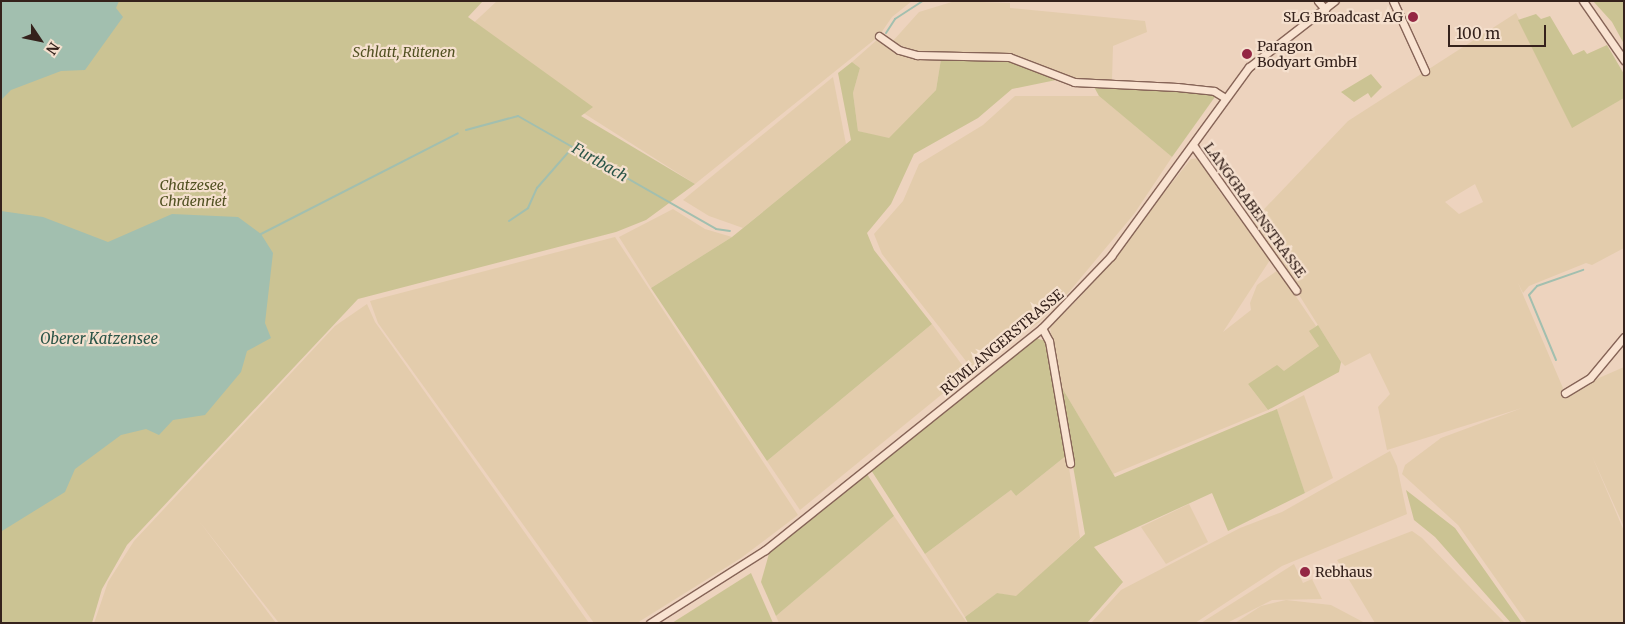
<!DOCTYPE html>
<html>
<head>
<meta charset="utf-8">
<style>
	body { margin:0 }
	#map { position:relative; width:1625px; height:624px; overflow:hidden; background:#edd3be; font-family:Merriweather,serif }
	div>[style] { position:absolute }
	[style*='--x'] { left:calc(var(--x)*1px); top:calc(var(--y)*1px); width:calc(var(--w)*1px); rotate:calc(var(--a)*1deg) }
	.farmland>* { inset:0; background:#e3ccac }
	.green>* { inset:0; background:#cbc393 }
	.water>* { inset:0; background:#a2bfaf }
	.stream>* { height:2px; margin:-1px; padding:0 1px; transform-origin:1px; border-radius:1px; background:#a2bfaf }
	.roads { filter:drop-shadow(1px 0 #866457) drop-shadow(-1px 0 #866457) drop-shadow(0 1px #866457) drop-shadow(0 -1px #866457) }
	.minor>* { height:7px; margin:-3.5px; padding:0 3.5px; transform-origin:3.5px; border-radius:3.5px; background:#f9e3d1 }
	.dots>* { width:14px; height:14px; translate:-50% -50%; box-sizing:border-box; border:2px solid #f5e0ce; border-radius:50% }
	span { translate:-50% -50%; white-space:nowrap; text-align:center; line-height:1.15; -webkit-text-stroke:4.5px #f5e0ce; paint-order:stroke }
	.poi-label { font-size:14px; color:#35221c }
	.right { translate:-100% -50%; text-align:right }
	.left { translate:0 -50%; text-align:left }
	.park-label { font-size:14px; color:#515122; font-style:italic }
	.street-label { font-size:14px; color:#35221c }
	.water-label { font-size:15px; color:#2b5548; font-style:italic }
	.frame { position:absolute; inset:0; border:2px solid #35221c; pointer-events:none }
	.north { position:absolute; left:15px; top:15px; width:50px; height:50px; -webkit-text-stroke:4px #f5e0ce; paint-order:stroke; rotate:124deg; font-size:14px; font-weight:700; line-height:20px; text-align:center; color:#35221c }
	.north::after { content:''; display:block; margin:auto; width:18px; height:22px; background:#35221c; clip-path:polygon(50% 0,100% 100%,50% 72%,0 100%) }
	.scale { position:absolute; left:1448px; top:25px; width:98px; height:22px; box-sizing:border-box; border:2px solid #35221c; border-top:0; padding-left:6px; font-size:15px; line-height:18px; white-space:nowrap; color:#35221c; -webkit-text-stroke:4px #f5e0ce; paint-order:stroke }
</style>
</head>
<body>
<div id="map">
	<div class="farmland">
		<i style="clip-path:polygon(497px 1px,912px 1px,892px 17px,879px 36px,695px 184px,508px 65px,450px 45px)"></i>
		<i style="clip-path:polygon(955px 1px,1010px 3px,1010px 8px,1145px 21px,1147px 32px,1113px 46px,1112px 80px,1078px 80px,1018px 56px,920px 53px,892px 42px,919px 12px)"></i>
		<i style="clip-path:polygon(evenodd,1516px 13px,1572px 127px,1624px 98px,1624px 248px,1592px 265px,1586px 263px,1529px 286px,1523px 293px,1518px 283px,1563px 388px,1560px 395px,1624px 367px,1624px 527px,1592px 456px,1624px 531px,1624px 623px,1527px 623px,1458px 525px,1402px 474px,1405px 465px,1441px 438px,1522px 408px,1387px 450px,1378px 407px,1390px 394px,1370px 353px,1345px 366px,1341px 362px,1296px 290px,1248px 226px,1348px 121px,1516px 13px,1475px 184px,1483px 202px,1459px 214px,1445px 202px,1475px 184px)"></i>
		<i style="clip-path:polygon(878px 39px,898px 52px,941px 59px,936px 90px,889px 139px,858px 131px,853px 93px,860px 68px,852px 62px)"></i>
		<i style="clip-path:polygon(833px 77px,846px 144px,743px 228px,709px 216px,683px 200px)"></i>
		<i style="clip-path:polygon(1015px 96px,1099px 96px,1172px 157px,1134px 214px,1069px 292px,1039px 322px,973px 370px,882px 254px,874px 234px,903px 201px,919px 164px,983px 125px)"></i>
		<i style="clip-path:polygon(1200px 158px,1217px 188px,1270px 260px,1223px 332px,1251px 310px,1250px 303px,1257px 285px,1278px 270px,1316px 326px,1310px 331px,1320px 345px,1284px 372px,1248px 384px,1268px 410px,1113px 474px,1058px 381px,1050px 327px,1081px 296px,1191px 159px)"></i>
		<i style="clip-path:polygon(673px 209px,705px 229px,732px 237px,651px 288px,619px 237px)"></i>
		<i style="clip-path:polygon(615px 237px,798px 515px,741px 558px,637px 623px,594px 623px,378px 323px,370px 301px)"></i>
		<i style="clip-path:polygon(367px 304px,375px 322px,589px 623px,279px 623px,199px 521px,276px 623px,94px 623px,108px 582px,134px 541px,335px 326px)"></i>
		<i style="clip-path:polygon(932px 324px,968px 373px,800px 510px,767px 461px)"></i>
		<i style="clip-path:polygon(1304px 395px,1333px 478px,1305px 493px,1277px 409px)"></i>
		<i style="clip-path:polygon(1390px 451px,1397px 466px,1407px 514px,1282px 566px,1195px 623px,1091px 623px,1121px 590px,1240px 528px,1282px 512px)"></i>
		<i style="clip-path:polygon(1067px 455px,1080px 538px,1016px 597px,997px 593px,965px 617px,925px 554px,1011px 490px,1016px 496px)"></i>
		<i style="clip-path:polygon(1189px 504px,1208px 542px,1166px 564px,1141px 527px)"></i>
		<i style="clip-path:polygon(894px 516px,967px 623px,779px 623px,776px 616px)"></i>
		<i style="clip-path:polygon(1412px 531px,1422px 538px,1505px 623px,1375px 623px,1337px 560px)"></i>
		<i style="clip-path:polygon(1294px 564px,1303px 583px,1312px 579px,1322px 599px,1272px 600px,1227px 623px,1201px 623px)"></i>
		<i style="clip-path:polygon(1286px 600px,1331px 605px,1365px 623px,1235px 623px,1261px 606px)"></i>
	</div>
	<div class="green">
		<i style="clip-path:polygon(1px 1px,483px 1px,468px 17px,593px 107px,581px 116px,695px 184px,646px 220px,616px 232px,358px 299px,127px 545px,102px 589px,92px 623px,1px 623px)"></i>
		<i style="clip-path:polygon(1593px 1px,1624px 1px,1624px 44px,1612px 22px)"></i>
		<i style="clip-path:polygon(1536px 14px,1541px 19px,1550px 16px,1573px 55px,1584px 50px,1587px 54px,1607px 45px,1624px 74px,1624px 98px,1572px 128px,1518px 20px)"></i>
		<i style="clip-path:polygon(941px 59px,1010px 60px,1061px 79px,1012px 89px,978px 118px,914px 154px,891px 204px,867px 233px,874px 250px,932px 324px,767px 461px,651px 288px,732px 237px,851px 140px,838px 73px,852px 62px,860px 68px,853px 93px,858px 131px,889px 138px,936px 90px)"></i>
		<i style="clip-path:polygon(1371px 74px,1382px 87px,1371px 98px,1368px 93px,1354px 102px,1341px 92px)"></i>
		<i style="clip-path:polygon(1093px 85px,1217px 94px,1172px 157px,1099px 96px)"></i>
		<i style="clip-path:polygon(1318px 325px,1341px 362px,1339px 372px,1268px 410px,1248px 384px,1277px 365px,1284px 371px,1319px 346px,1309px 331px)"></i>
		<i style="clip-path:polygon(1035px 338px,1046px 341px,1067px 455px,1016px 496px,1011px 490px,925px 554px,871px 470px)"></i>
		<i style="clip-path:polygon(1058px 381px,1115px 477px,1277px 409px,1305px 493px,1228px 531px,1212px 493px,1094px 547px,1123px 582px,1087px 623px,968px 623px,965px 617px,997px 593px,1016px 596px,1085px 534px)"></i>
		<i style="clip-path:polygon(867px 474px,894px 516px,776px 616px,761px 582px,770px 550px)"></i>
		<i style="clip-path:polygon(1406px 490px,1455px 528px,1522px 623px,1511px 623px,1435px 537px,1414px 520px)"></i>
		<i style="clip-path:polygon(751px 573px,773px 623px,672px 623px)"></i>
	</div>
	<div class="water">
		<i style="clip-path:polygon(1px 1px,119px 1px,116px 8px,123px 17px,85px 70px,61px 71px,11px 90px,1px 100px)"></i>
		<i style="clip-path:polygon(1px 211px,43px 217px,108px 242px,172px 214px,238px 217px,261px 234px,273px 253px,265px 323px,271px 338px,247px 351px,241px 372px,205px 415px,173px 420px,159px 435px,146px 429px,121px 435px,75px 469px,65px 492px,2px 531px)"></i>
	</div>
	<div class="stream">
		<i style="--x:886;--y:33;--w:17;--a:-57"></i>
		<i style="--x:895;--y:19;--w:33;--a:-33"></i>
		<i style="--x:466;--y:130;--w:54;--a:-15.1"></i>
		<i style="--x:518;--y:116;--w:228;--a:29.7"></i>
		<i style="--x:716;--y:229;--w:14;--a:8"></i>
		<i style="--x:509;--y:221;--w:23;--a:-34"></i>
		<i style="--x:528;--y:208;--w:22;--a:-66"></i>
		<i style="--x:537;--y:188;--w:52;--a:-48.9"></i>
		<i style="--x:261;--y:234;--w:221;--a:-27.1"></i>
		<i style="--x:1556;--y:360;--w:70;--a:-112.6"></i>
		<i style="--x:1529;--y:295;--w:12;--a:-48"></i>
		<i style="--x:1537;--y:286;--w:49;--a:-19.2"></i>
	</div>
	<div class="roads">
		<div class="minor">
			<i style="--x:1318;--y:1;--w:11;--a:49"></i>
			<i style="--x:1393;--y:1;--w:77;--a:65.4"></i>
			<i style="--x:1583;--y:1;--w:72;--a:55.2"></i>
			<i style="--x:879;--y:36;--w:24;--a:35"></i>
			<i style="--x:899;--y:50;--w:19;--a:16"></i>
			<i style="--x:917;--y:55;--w:92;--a:1.2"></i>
			<i style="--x:1009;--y:57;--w:70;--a:21"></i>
			<i style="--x:1074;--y:82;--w:103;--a:2.8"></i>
			<i style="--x:1177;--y:87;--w:37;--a:6"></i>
			<i style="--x:1214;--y:91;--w:13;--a:32"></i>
			<i style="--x:1193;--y:145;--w:178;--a:54.6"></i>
			<i style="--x:1042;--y:328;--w:15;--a:62"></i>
			<i style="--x:1049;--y:341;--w:124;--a:80.2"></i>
			<i style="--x:1565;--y:393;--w:29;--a:-31"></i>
			<i style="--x:1590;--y:378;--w:53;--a:-50.3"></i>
			<i style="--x:650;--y:623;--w:136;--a:-32.4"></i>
			<i style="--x:765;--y:550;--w:355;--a:-38.7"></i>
			<i style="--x:1042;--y:328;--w:100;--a:-46.2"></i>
			<i style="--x:1111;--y:256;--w:234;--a:-53.9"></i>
			<i style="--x:1249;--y:67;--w:108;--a:-37.8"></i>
		</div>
	</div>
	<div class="dots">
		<i style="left:1413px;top:17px;background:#942744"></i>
		<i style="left:1247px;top:54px;background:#942744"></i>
		<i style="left:1305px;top:572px;background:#942744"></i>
	</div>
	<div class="poi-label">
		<span class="right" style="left:1403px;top:17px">SLG Broadcast AG</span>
		<span class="left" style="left:1257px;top:54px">Paragon<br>Bodyart GmbH</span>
		<span class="left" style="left:1315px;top:572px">Rebhaus</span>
	</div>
	<div class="park-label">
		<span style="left:404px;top:52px">Schlatt, Rütenen</span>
		<span style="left:193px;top:193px">Chatzesee,<br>Chräenriet</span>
	</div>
	<div class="street-label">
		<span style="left:1255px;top:210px;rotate:54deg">LANGGRABENSTRASSE</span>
		<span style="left:1002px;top:342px;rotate:-40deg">RÜMLANGERSTRASSE</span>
	</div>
	<div class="water-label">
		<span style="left:600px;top:162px;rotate:30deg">Furtbach</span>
		<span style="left:99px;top:339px">Oberer Katzensee</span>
	</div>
	<div class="frame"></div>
	<div class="north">N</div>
	<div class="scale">100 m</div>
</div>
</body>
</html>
